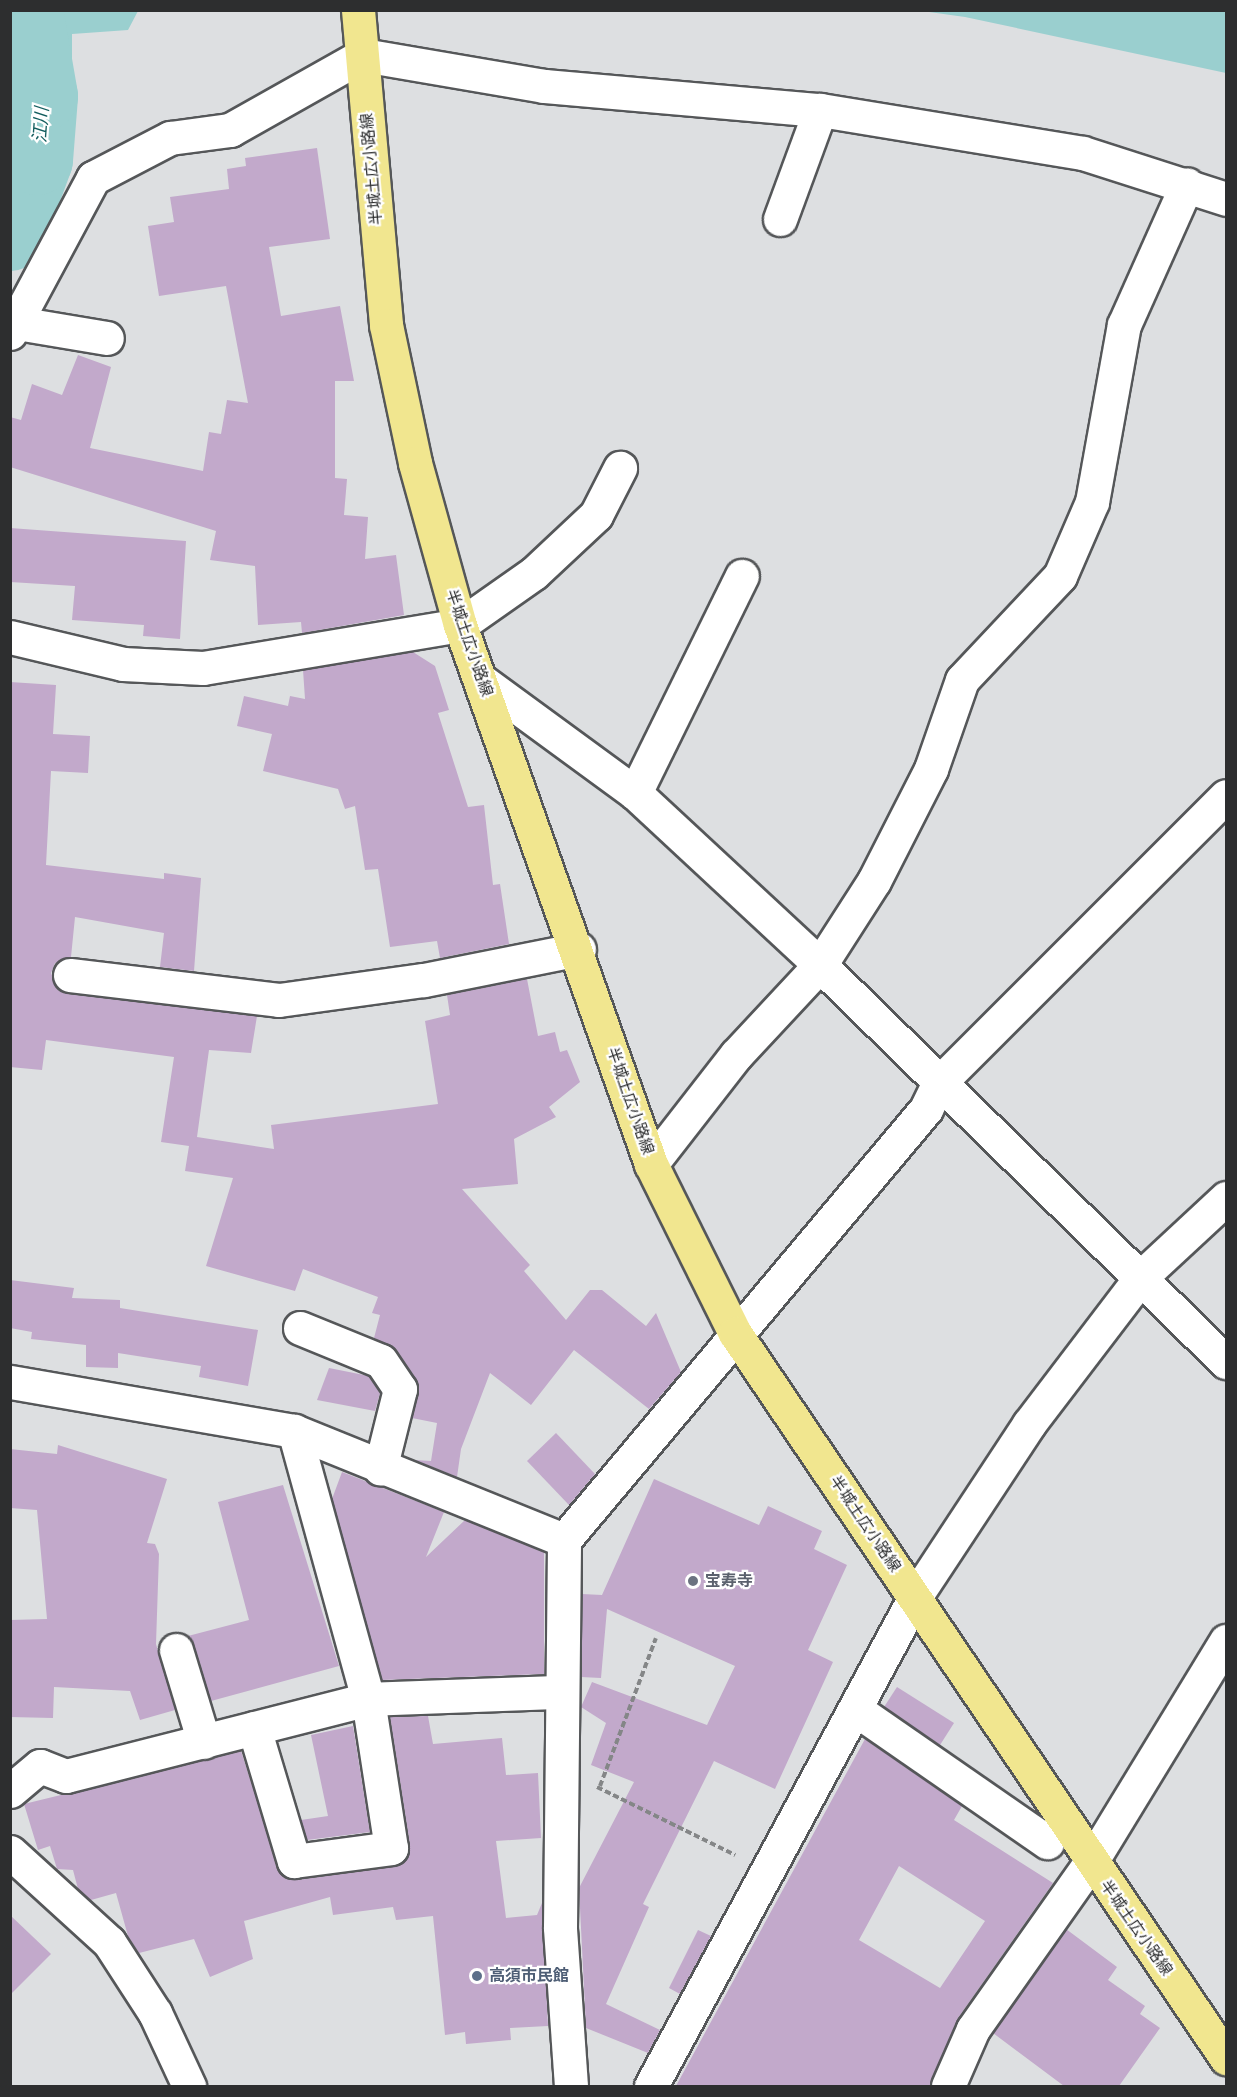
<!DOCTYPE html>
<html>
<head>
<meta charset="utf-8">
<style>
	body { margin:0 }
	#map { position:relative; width:1237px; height:2097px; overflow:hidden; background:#dddfe1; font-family:Arial,"Noto Sans JP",sans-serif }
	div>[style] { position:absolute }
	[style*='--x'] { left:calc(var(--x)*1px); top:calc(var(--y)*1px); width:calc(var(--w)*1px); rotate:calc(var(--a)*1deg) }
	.water>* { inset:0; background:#9acfcf }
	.river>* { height:70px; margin:-35px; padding:0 35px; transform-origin:35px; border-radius:35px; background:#9acfcf }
	.building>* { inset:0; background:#c2a9cb }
	.path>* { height:4px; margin-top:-2px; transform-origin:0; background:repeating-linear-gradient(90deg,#848687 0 6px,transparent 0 9px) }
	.roads { filter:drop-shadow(2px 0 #555759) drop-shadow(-2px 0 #555759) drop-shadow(0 2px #555759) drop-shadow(0 -2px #555759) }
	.minor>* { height:33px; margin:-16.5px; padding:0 16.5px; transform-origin:16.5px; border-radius:16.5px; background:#fff }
	.major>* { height:33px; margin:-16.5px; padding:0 16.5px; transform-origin:16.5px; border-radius:16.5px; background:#f1e68f }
	.dots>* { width:16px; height:16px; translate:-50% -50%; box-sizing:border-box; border:3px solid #fff; border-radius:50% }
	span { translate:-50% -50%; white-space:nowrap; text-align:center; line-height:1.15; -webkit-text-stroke:4.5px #fff; paint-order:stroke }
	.street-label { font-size:16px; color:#2d2e2f }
	.worship-label { font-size:16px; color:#5b616d; font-weight:700 }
	.left { translate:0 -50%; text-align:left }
	.service-label { font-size:16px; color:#4e5e75; font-weight:700 }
	.water-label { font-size:18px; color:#145e5f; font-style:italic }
	.frame { position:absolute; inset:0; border:12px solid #2d2e2f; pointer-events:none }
</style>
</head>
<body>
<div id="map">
	<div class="water">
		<i style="clip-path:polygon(11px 10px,138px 10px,138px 11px,128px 30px,72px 34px,72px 69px,11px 67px)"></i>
		<i style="clip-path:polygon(922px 11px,1226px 11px,1226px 73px,965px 17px)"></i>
	</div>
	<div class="river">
		<i style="--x:10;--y:236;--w:81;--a:-69.8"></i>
		<i style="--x:38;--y:160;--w:64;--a:-85.5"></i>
		<i style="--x:43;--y:96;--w:87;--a:-99.9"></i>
	</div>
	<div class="building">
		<i style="clip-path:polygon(317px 148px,330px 239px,269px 247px,281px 316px,340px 306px,354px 381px,335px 381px,335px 478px,347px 479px,344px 515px,368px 517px,365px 559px,396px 555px,404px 615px,302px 633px,301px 622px,258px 625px,255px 566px,210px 560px,216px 531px,10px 467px,10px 417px,21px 420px,32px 384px,62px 395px,78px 355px,111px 367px,90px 448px,203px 471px,209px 432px,221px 434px,227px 400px,248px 403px,226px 286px,159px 296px,148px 226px,174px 222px,170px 197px,229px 189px,227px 169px,246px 166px,245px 158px)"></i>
		<i style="clip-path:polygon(10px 528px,186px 541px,180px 639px,143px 636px,144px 625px,72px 620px,75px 586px,10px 582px)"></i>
		<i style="clip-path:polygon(413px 652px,435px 666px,449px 710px,438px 713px,468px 807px,484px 805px,493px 885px,500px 884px,509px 944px,440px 958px,437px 941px,390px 947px,378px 869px,365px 870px,355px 806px,345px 809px,338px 789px,263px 771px,272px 734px,237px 726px,244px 696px,288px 706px,290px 696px,305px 699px,303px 670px)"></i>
		<i style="clip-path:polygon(10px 682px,56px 685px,53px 734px,90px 736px,88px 773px,51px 771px,46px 865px,164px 879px,164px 873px,201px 878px,194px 971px,160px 967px,164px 933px,75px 917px,71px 957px,55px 963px,51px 973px,58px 990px,68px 994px,257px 1016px,251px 1053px,209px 1050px,197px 1137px,274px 1149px,271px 1125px,438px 1104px,425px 1021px,450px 1015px,447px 995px,527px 979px,538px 1036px,555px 1032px,560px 1052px,567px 1050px,580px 1082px,549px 1107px,556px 1117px,514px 1139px,518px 1184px,462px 1189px,530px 1265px,524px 1271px,566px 1320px,590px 1290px,602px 1290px,646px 1326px,656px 1313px,681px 1372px,649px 1409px,574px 1350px,531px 1405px,490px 1373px,461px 1449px,457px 1477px,415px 1460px,431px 1461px,437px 1423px,412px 1418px,416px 1379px,396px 1350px,374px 1338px,380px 1315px,372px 1313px,378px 1297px,303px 1269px,295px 1291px,206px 1266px,233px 1178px,185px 1171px,189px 1146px,161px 1142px,174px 1057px,46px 1040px,42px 1070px,10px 1067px)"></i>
		<i style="clip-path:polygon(10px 1280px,74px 1288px,72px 1298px,120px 1300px,120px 1308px,258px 1330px,248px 1386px,199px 1377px,201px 1366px,118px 1353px,118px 1368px,86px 1367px,86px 1345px,31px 1339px,32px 1332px,10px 1328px)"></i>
		<i style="clip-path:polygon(329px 1368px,369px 1376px,380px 1393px,375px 1411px,317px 1400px)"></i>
		<i style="clip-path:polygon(556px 1433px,595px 1474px,569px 1505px,527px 1461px)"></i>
		<i style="clip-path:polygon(58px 1445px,167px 1479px,147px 1543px,155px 1544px,159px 1554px,156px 1644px,175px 1710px,140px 1720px,130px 1691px,54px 1687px,53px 1718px,10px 1717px,10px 1620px,47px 1619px,37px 1510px,10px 1508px,10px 1449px,57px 1454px)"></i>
		<i style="clip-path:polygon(342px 1472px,444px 1512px,426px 1557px,465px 1520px,544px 1552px,544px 1674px,382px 1680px,332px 1499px)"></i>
		<i style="clip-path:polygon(654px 1479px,759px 1525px,768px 1506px,822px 1531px,814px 1549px,847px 1565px,808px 1650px,833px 1662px,775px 1789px,714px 1761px,643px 1904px,649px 1907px,606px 2004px,660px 2030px,648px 2053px,586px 2028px,579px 1888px,634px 1782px,591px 1765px,606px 1723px,581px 1707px,592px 1682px,707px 1725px,735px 1666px,607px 1609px,601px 1678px,581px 1677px,582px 1594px,602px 1595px)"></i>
		<i style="clip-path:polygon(283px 1485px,339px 1666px,211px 1701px,188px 1636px,249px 1620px,218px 1502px)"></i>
		<i style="clip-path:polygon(897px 1687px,954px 1723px,940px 1745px,884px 1707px)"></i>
		<i style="clip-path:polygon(428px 1716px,433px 1744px,502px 1738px,506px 1775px,538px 1773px,541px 1838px,496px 1841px,506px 1918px,537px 1915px,542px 1903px,548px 2026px,510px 2028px,511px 2040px,466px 2044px,465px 2032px,445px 2035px,433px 1916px,396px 1920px,393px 1907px,333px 1915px,330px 1897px,244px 1921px,253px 1959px,210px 1977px,194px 1939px,139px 1953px,128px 1936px,116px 1893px,91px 1900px,78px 1889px,73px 1870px,57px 1869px,50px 1846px,38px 1850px,24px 1804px,241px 1751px,281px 1874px,296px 1880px,393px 1867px,408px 1855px,410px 1845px,390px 1717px)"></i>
		<i style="clip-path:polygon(353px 1726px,370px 1832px,307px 1840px,301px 1820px,328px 1816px,311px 1735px)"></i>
		<i style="clip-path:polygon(evenodd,865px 1739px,962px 1806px,954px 1820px,1053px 1883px,958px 2018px,930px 2086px,676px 2086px,865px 1739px,899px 1866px,985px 1921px,940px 1988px,859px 1940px,899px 1866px)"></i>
		<i style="clip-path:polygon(10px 1915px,51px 1954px,10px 1995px)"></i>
		<i style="clip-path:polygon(1066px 1929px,1117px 1967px,1108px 1980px,1145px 2006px,1140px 2014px,1160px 2028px,1119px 2086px,1064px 2086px,993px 2033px)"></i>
		<i style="clip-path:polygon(698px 1930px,711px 1936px,680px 1994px,669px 1988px)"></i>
	</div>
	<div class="path">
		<i style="--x:600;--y:1786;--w:158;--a:-69.3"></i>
		<i style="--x:597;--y:1787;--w:154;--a:26.2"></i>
	</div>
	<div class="roads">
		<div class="minor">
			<i style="--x:780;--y:219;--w:116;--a:-69.8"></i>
			<i style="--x:17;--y:323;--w:91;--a:9.5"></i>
			<i style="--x:10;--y:333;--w:176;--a:-61.8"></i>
			<i style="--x:93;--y:178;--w:87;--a:-27.5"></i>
			<i style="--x:170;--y:138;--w:61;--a:-7.6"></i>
			<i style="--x:230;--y:130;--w:153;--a:-29.4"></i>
			<i style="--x:363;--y:55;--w:184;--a:9.7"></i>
			<i style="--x:544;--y:86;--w:277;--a:5"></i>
			<i style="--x:820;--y:110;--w:266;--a:9.3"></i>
			<i style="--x:1083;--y:153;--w:150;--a:17.8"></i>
			<i style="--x:10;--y:637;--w:116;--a:13.4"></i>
			<i style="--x:123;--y:664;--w:80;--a:2.9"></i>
			<i style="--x:203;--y:668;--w:261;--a:-9.5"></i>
			<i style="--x:460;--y:625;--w:90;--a:-35.1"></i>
			<i style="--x:534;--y:573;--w:85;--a:-43.1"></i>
			<i style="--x:596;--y:515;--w:53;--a:-62.9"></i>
			<i style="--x:482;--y:681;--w:190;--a:36.2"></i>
			<i style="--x:635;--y:793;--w:253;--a:42.9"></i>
			<i style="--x:820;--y:965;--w:568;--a:44.36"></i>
			<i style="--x:635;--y:793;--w:242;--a:-63.8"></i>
			<i style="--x:70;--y:975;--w:210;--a:6.8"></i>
			<i style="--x:279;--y:1000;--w:146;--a:-7.9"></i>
			<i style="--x:424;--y:980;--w:158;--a:-11.3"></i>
			<i style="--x:651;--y:1164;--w:138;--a:-52.1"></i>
			<i style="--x:736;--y:1055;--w:123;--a:-47"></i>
			<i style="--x:820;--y:965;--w:100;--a:-57.3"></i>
			<i style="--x:874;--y:881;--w:126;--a:-63"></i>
			<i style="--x:931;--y:769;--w:94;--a:-70.8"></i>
			<i style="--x:962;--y:680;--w:143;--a:-46.7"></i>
			<i style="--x:1060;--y:576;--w:81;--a:-66.6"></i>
			<i style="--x:1092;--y:502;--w:180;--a:-79.8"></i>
			<i style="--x:1124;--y:325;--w:154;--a:-65.9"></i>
			<i style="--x:300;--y:1328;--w:87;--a:22.2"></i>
			<i style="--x:381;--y:1361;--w:34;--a:56"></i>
			<i style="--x:400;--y:1389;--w:82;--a:104"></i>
			<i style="--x:10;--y:1382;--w:288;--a:9.8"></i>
			<i style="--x:294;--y:1431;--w:291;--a:22"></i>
			<i style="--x:176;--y:1650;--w:96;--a:73.1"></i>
			<i style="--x:855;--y:1709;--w:234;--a:34.7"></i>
			<i style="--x:254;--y:1728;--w:139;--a:73.3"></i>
			<i style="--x:294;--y:1861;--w:98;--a:-7.6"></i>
			<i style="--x:391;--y:1848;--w:151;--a:-98.8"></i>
			<i style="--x:368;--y:1699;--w:278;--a:-105.4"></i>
			<i style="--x:10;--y:1791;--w:39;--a:-40"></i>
			<i style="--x:40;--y:1766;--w:28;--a:21"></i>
			<i style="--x:66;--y:1776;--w:312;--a:-14.3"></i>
			<i style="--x:368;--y:1699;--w:192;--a:-2.1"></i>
			<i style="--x:10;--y:1852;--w:134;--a:42.3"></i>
			<i style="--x:109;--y:1942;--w:85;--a:57.1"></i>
			<i style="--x:155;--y:2013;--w:81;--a:65"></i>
			<i style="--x:571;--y:2086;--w:159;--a:-94"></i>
			<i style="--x:560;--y:1927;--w:387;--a:-89.4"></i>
			<i style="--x:564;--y:1540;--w:563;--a:-49.97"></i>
			<i style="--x:926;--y:1109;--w:28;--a:-64"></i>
			<i style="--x:938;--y:1084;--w:407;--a:-45"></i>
			<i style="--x:651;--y:2086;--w:556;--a:-61.64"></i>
			<i style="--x:915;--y:1597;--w:207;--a:-56.6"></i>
			<i style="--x:1029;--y:1424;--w:185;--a:-52.7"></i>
			<i style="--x:1141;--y:1277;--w:116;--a:-42.9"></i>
			<i style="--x:948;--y:2086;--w:62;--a:-66.3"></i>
			<i style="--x:973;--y:2029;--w:204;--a:-54.8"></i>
			<i style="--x:1091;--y:1862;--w:259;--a:-58.6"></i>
		</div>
		<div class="major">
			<i style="--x:358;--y:10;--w:316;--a:84.9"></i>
			<i style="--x:386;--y:325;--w:141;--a:78.1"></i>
			<i style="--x:415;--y:463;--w:168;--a:74.5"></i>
			<i style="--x:460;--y:625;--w:572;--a:70.49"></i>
			<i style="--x:651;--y:1164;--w:189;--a:63.6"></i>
			<i style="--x:735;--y:1333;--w:876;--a:55.89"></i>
		</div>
	</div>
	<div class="dots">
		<i style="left:693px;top:1581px;background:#6b7280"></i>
		<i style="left:477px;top:1976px;background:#5c6f8a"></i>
	</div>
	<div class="street-label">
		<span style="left:372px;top:169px;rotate:-95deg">半城土広小路線</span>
		<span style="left:469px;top:643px;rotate:71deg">半城土広小路線</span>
		<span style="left:630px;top:1101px;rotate:71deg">半城土広小路線</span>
		<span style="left:865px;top:1524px;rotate:56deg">半城土広小路線</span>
		<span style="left:1136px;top:1928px;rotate:55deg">半城土広小路線</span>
	</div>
	<div class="worship-label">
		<span class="left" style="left:705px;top:1581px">宝寿寺</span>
	</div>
	<div class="service-label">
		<span class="left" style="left:489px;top:1976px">高須市民館</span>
	</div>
	<div class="water-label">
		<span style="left:41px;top:125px;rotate:-86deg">江川</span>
	</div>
	<div class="frame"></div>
</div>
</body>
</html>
